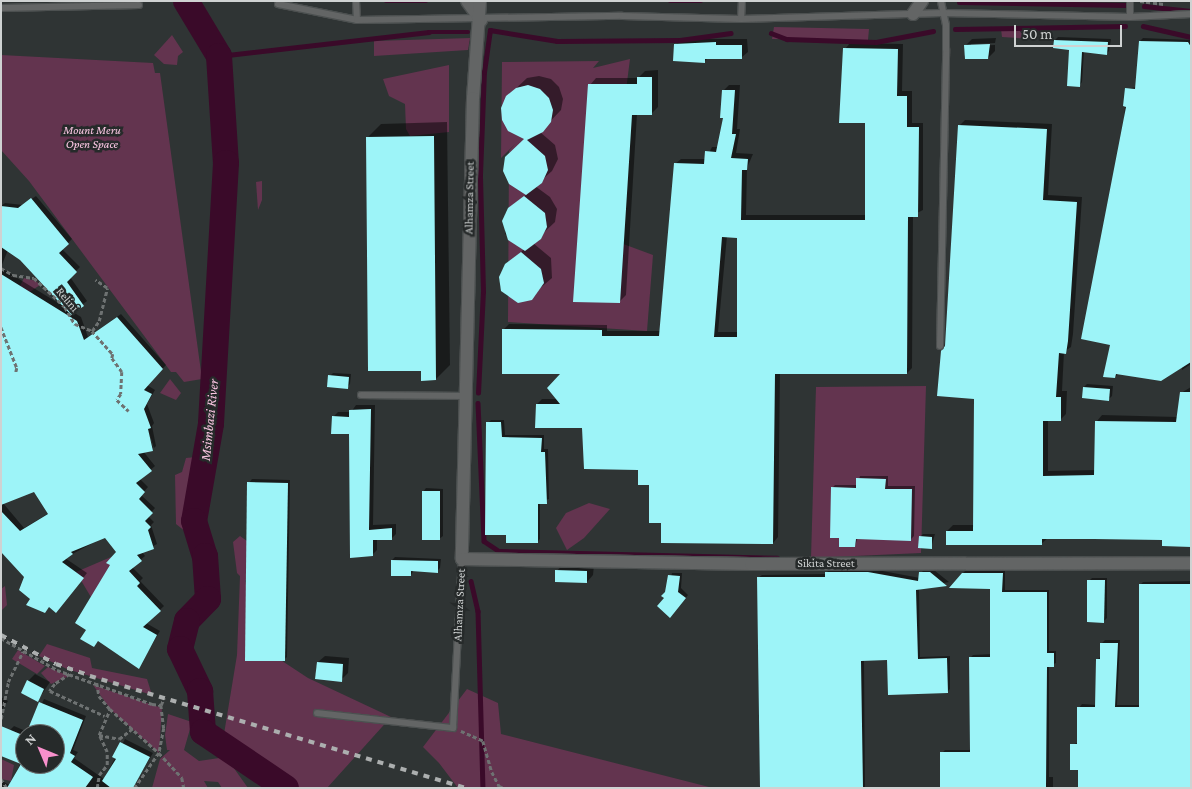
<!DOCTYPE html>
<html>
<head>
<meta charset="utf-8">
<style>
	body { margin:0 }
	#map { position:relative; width:1192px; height:789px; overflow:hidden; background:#2f3434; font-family:"Crimson Pro",serif }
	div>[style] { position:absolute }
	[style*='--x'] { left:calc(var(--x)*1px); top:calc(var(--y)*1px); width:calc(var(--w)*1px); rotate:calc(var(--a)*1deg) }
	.green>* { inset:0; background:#63344f }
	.shadow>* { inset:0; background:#0007 }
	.stream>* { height:4.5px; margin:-2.25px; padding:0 2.25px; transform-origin:2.25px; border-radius:2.25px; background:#3a0a29 }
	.river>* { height:26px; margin:-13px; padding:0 13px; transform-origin:13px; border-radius:13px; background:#3a0a29 }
	.building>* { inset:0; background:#9df4f8 }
	.path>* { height:2.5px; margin-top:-1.25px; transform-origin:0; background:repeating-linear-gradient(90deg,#6e7272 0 4px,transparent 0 6.5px) }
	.roads { filter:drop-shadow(1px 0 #4c5050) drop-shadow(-1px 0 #4c5050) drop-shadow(0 1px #4c5050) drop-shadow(0 -1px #4c5050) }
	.service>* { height:6px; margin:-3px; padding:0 3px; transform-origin:3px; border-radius:3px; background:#636565 }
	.minor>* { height:12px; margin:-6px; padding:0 6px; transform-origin:6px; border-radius:6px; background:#636565 }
	.rail>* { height:4px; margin-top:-2px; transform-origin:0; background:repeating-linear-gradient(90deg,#acafaf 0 6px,transparent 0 12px) }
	span { translate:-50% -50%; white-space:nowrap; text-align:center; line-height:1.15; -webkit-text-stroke:5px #262a2a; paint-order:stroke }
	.park-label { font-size:12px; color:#fac6e2; font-style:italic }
	.street-label { font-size:12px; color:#cfd2d2 }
	.water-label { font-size:14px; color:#f8c4e0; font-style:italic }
	.frame { position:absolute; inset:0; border:2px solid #cfd2d2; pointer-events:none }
	.north { position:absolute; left:15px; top:724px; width:50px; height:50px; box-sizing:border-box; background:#262a2a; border:1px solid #6a6d6d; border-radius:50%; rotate:315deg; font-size:14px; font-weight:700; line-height:20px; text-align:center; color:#cfd2d2 }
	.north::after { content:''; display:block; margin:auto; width:18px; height:22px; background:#f890cc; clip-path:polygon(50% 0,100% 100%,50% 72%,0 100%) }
	.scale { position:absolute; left:1014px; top:25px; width:108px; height:22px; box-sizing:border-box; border:2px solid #cfd2d2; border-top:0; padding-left:6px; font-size:15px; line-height:18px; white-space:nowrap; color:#cfd2d2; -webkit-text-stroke:4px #262a2a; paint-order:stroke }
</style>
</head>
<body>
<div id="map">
	<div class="green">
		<i style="clip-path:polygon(774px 27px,869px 29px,868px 40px,772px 39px)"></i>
		<i style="clip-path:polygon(1034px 28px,1033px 39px,1002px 37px,1001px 29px)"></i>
		<i style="clip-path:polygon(172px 35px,183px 52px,178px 56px,177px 65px,164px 64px,154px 55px)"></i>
		<i style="clip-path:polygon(470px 38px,468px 50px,374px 56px,374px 41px)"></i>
		<i style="clip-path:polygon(1px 55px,153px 63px,155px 73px,160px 73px,202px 379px,184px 382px,176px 372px,171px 372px,29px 181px,1px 150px)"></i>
		<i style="clip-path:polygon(630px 59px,607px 238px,653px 255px,647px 331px,508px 322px,509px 151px,515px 144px,501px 158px,502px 62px,599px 61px,593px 68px)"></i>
		<i style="clip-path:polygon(449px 65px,449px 132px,410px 136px,406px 129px,405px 104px,389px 96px,383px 79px)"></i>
		<i style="clip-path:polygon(262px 181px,262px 200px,258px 210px,256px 182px)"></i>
		<i style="clip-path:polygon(24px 278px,36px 281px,40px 285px,28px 293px,19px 288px)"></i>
		<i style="clip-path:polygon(170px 379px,181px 393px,176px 400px,160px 393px)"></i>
		<i style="clip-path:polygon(926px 386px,921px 553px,811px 558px,816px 387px)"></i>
		<i style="clip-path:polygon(196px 457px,186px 532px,176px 524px,175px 475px,182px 472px,186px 458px)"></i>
		<i style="clip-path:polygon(589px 503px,610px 509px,584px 538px,567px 550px,556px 528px,566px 513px)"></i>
		<i style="clip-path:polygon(240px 536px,254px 546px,255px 588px,245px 580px,273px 655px,308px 678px,391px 717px,327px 788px,277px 788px,224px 734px,237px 655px,240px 576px,237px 573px,233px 542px)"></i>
		<i style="clip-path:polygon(118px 554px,98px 609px,76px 572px)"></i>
		<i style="clip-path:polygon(5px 586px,7px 605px,1px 611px,1px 589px)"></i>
		<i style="clip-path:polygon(47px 644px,90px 658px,92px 668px,147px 679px,152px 695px,67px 669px,39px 656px)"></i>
		<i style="clip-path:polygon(18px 650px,45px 666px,37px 674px,12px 659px)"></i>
		<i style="clip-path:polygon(48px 667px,69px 676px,51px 684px,41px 673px)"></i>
		<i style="clip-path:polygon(93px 685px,162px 708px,159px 753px,111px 710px)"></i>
		<i style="clip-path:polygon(467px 689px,498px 703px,501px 734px,713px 788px,458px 788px,439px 763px,423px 747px)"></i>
		<i style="clip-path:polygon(168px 714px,192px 722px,184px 750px,199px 761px,226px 757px,248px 788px,222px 788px,218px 782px,204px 781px,208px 788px,152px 788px,160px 759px,170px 750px,167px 750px,165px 735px)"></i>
		<i style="clip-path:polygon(1px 759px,14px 765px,11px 781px,1px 779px)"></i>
	</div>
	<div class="shadow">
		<i style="clip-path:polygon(1058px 37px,1111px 39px,1109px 51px,1106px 54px,1084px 51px,1082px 82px,1079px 86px,1070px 49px,1055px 40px)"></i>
		<i style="clip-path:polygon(996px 38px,995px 43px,971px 44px,971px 46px,995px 45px,995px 51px,988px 58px,965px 46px,972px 39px)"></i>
		<i style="clip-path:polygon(1143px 38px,1191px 40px,1191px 364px,1182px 370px,1182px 366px,1118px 374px,1115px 377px,1111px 344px,1126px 89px,1137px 87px,1140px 41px)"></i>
		<i style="clip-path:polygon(681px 39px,747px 39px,748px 52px,742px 57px,708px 58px,704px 62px,675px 45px)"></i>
		<i style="clip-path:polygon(evenodd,850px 43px,903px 44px,902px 91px,912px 91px,912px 123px,923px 123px,923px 210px,913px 215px,912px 368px,907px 373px,780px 373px,778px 537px,773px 543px,662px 522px,651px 484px,639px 469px,583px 427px,537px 404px,542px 399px,558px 399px,563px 373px,503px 330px,509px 324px,607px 325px,607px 331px,660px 331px,675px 164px,681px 159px,706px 159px,712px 147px,719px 147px,725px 117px,724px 90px,729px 85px,740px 85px,737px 129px,740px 129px,736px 153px,753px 154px,747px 168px,746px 215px,866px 215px,867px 122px,845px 49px,850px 43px,727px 236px,739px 237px,739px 332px,718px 332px,727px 236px)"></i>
		<i style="clip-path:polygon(658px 70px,658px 107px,651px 114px,637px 114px,626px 295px,620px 301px,590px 85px,596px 78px,638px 78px,645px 71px)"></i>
		<i style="clip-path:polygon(539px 76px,551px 79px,559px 87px,563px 99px,561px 110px,540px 132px,555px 145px,558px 159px,552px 171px,535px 186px,550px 197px,557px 209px,555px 222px,533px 243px,551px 258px,552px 278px,525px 301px,506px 295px,500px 284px,502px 271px,524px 249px,505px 234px,505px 214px,527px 194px,525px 139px,507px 97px,527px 78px)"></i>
		<i style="clip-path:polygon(965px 120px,1052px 124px,1048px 195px,1082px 197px,1073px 334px,1071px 347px,1064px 352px,1062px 391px,1067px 391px,1066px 414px,1060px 420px,1048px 420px,1048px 471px,1095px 470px,1097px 421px,1102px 415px,1178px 417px,1181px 393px,1191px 387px,1191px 547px,1163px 544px,1163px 539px,1048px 538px,1041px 544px,947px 531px,953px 525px,974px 525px,975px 398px,946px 347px,960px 125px)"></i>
		<i style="clip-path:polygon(447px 122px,450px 365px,436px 379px,422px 369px,367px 138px,381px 124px)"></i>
		<i style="clip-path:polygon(evenodd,36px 196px,72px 239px,62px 249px,80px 267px,70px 277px,87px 301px,73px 312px,81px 317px,88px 337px,121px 314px,166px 365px,147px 385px,155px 390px,147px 404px,154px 423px,152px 426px,156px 446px,154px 448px,146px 423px,153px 448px,143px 451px,155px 466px,140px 479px,148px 487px,141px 495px,155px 508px,148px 516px,154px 522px,151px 525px,157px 544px,142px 552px,145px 556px,132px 567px,143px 578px,140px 581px,164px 606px,146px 623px,160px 631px,138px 668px,99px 640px,94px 646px,88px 629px,118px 552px,106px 536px,65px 558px,87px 573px,60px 608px,49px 606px,44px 612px,31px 598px,25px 577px,1px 552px,1px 268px,63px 306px,21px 259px,8px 250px,1px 267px,1px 206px,5px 203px,23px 205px,36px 196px,35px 490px,49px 513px,24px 528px,3px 503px,35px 490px)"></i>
		<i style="clip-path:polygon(333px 373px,351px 374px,350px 384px,347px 387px,330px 376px)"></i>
		<i style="clip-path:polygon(1087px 384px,1113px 386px,1112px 396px,1109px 399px,1084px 387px)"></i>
		<i style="clip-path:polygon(356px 405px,375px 405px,373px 525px,396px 524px,396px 534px,391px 539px,377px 539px,377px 550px,372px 555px,351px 433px,333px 417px,338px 412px,351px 412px)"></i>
		<i style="clip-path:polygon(491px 420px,504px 420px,505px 435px,544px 435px,544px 449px,548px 449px,549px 499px,540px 502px,540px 539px,537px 542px,507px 534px,488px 423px)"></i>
		<i style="clip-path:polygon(860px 476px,888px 476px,888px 486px,915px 486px,914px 536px,911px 539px,858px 537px,855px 546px,832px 488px,835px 485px,857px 485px)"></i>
		<i style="clip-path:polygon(252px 479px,290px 480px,287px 657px,284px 660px,249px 483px)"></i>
		<i style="clip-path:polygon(426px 488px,443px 489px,443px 536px,439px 539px,423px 492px)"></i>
		<i style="clip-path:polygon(923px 534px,935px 534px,931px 548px,920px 537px)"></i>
		<i style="clip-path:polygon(395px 557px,441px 559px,440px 568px,437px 571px,414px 570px,411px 575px,392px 560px)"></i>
		<i style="clip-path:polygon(563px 564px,594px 565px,593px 575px,587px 582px,557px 571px)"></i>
		<i style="clip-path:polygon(829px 569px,872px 569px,920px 578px,923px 570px,934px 570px,949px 582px,919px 588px,920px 657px,950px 656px,950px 689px,947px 692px,888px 658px,864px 659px,865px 788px,765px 788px,758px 578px,762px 575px,826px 574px)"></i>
		<i style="clip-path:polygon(966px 570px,1005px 570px,1005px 590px,1049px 590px,1049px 651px,1056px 651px,1056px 663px,1049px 666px,1049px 777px,1053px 777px,1053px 788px,941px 788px,942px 753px,945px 750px,971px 750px,970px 658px,973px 655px,992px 654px,992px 587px,963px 573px)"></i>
		<i style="clip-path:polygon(672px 573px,682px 573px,681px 588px,688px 595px,673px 613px,665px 598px)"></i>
		<i style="clip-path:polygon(1092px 578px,1107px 578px,1107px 618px,1104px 621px,1089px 581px)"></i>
		<i style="clip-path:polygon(1191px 581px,1191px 788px,1079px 769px,1072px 745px,1079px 742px,1079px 708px,1082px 704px,1097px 705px,1098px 659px,1101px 656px,1102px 643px,1105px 640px,1120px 640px,1117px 705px,1140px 705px,1140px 585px,1143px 582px)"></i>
		<i style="clip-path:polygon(325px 656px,349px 658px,348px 673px,341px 680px,318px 662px)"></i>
		<i style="clip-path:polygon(35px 674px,50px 682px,38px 700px,28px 681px)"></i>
		<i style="clip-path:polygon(1px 697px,8px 701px,1px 711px)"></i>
		<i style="clip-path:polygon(evenodd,44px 699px,86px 716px,73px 750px,78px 752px,74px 758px,104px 779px,125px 739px,153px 753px,132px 788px,1px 788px,1px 780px,9px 785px,21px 763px,10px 730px,14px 726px,28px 732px,44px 699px,25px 734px,55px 734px,55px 764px,25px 764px,25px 734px)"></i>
	</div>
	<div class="stream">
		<i style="--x:386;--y:1;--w:40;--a:0"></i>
		<i style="--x:670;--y:1;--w:31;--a:0"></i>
		<i style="--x:959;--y:2;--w:167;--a:1"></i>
		<i style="--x:1144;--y:6;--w:47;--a:6.1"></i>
		<i style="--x:1143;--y:26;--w:49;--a:12.9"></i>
		<i style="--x:955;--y:29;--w:170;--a:-1"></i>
		<i style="--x:771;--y:33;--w:17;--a:21"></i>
		<i style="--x:787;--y:39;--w:89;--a:1.9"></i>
		<i style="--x:876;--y:42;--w:58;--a:-10.9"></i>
		<i style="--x:219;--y:56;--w:211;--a:-6.5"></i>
		<i style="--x:429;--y:32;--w:39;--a:0"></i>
		<i style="--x:478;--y:393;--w:101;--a:-87.2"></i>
		<i style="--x:483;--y:292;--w:118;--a:-91.5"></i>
		<i style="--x:480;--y:174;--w:102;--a:-87.8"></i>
		<i style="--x:484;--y:72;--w:42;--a:-81.9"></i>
		<i style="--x:490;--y:30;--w:68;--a:9.3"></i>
		<i style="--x:557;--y:41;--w:123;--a:-0.5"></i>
		<i style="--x:680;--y:40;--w:51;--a:-7.8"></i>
		<i style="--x:478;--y:403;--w:138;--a:87.5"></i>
		<i style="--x:484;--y:541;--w:18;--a:34"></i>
		<i style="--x:499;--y:551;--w:278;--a:1.4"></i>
		<i style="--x:471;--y:581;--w:31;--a:77"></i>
		<i style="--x:478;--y:611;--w:177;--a:88.4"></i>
	</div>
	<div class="river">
		<i style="--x:186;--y:1;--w:64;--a:59"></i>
		<i style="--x:219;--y:56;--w:107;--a:86.3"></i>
		<i style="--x:226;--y:163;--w:261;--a:93.3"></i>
		<i style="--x:211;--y:424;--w:98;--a:99.9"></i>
		<i style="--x:194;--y:521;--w:37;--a:73"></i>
		<i style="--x:205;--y:556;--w:43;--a:86"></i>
		<i style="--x:208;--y:599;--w:30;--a:134"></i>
		<i style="--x:187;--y:621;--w:29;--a:104"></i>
		<i style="--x:180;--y:649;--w:47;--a:64.5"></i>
		<i style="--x:200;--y:691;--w:41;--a:85.8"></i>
		<i style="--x:203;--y:732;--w:100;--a:34"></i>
	</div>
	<div class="building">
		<i style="clip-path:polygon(1054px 40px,1108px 42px,1107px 55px,1082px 52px,1080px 87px,1067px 86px,1069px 50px,1053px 48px)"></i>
		<i style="clip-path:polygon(1139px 41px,1188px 42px,1191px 47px,1191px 362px,1161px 381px,1116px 374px,1115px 378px,1103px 377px,1110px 345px,1081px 339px,1126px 107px,1123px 106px,1125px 88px,1135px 89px)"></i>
		<i style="clip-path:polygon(716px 42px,716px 45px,742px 45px,742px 59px,705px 59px,705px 63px,673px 61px,674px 44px)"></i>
		<i style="clip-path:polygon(990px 44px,988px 59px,965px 59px,964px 45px)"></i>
		<i style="clip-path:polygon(evenodd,843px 48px,898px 49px,897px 96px,907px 96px,907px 127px,919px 127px,918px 217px,908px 217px,907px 374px,775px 374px,773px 544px,661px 543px,661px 523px,649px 523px,649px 485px,638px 485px,638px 470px,584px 469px,582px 428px,535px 428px,536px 404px,560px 404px,547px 388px,560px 374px,502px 374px,502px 329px,602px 330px,602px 336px,659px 336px,674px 163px,704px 164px,705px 151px,716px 152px,723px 118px,720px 118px,722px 90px,735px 90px,732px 134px,736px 134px,731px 158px,748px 159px,747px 170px,742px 170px,741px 220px,865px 220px,865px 123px,839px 123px,843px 48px,722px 237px,737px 238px,737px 337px,714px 337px,722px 237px)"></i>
		<i style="clip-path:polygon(637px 77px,652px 77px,652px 115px,632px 115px,620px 303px,573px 302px,588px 84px,637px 84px)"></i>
		<i style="clip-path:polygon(528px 85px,540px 89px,549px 98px,553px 110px,551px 122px,543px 132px,527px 140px,545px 156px,548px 170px,542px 183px,526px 195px,509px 184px,503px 171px,505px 157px,524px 139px,508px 131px,502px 120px,501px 108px,506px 96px,516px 88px)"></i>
		<i style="clip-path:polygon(958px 125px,1047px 129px,1043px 200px,1077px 202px,1068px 341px,1066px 354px,1059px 353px,1056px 397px,1061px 397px,1061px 421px,1043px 421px,1043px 476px,1094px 475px,1095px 421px,1176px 422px,1180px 392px,1191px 392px,1191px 547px,1162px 546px,1162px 540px,1094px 539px,1042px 539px,1042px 545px,946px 545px,946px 531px,973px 531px,974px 399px,937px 396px,941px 351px,945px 346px)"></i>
		<i style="clip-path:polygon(434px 136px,436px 380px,421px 381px,421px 371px,368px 371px,366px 137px)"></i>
		<i style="clip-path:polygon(524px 196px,545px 213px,547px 227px,541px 239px,525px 251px,508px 240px,502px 221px,508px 208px)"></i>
		<i style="clip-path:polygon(31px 198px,69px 244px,59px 253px,77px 272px,67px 282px,84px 306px,71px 315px,20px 260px,1px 247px,1px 206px,18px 208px)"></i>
		<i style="clip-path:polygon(521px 252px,541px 269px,544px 283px,532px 300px,518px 303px,501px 291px,499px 277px,505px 264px)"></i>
		<i style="clip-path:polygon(1px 274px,77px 321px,84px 340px,117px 317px,163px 369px,144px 390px,152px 394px,144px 409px,151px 428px,148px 429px,153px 451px,138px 454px,152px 471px,136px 483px,145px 492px,139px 499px,153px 513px,145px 521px,151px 527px,148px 530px,154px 549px,137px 555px,142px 561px,129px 571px,140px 583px,137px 586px,161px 611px,143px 627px,157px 635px,139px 669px,98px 641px,94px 647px,80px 639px,86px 630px,75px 623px,110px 565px,106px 563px,116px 552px,105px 538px,71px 552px,73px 554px,62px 562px,84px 578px,56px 613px,49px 607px,45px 613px,26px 605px,30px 599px,19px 590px,24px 577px,1px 552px,1px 511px,20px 531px,48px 514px,34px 492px,1px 505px)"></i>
		<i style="clip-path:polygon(328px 375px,349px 377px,348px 389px,327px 387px)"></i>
		<i style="clip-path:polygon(1083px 387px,1110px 389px,1109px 401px,1082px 398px)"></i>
		<i style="clip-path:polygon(371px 409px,369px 530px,392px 528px,392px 540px,373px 540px,373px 556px,350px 558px,349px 434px,331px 434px,332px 416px,349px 417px,349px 410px)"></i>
		<i style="clip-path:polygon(486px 422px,501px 422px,502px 437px,542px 438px,541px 452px,545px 452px,547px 504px,538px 504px,538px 543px,506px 543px,506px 535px,485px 535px)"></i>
		<i style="clip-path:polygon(856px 478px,886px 479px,885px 489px,912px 489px,911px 541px,856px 539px,855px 547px,839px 547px,839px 538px,830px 538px,831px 487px,856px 488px)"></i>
		<i style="clip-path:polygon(247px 482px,288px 483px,285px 661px,245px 661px)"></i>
		<i style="clip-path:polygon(422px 491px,440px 491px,440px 540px,422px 540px)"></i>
		<i style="clip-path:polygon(919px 536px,932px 537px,932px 549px,918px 548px)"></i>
		<i style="clip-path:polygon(391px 560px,438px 561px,438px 573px,411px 571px,411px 576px,391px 576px)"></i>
		<i style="clip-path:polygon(555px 570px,587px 571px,587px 583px,555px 582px)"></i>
		<i style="clip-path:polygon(825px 572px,868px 572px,918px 581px,919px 572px,930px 572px,947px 586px,916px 590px,918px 659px,947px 658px,948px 693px,888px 695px,887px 660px,861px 661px,863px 788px,760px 788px,757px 577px,825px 577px)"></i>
		<i style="clip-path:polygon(962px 573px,1003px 573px,1002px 592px,1047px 592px,1047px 653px,1054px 653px,1054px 667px,1047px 667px,1046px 788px,940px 788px,940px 752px,970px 752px,969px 657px,990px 657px,990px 589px,949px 588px)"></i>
		<i style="clip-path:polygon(668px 575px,680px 576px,678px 592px,686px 598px,670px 618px,657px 606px,664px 598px,661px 596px,665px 592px)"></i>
		<i style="clip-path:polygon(1087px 580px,1105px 580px,1104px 623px,1087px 622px)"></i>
		<i style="clip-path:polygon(1139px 584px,1191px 584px,1191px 788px,1078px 788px,1078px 770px,1070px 770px,1070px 744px,1077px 744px,1077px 707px,1095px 707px,1096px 659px,1100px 659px,1100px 643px,1118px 643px,1115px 707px,1139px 707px)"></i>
		<i style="clip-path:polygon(317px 662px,343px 664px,342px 682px,315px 679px)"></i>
		<i style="clip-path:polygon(27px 680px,44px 689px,38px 702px,21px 693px)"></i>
		<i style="clip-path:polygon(39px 702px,83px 720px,70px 753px,75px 756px,71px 762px,93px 777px,85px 788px,7px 788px,21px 764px,1px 756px,1px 726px,25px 736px,25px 764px,55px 764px,55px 734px,26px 734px)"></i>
		<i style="clip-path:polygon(120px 742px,150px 757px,133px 788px,111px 788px,102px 781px,116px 759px,112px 757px)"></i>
	</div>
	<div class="path">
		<i style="--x:1140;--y:1;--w:24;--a:7"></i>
		<i style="--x:1;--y:268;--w:14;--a:30"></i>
		<i style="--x:13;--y:275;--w:21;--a:8"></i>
		<i style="--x:34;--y:278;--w:42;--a:43.1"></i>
		<i style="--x:65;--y:307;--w:20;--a:60"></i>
		<i style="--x:75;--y:324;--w:18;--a:22"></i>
		<i style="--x:92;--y:331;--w:12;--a:-55"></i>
		<i style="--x:99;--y:321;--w:34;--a:-76"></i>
		<i style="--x:107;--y:288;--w:14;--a:-146"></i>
		<i style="--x:1;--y:327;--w:44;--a:68.7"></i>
		<i style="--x:17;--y:368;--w:4;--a:104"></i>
		<i style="--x:92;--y:331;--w:31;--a:48"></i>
		<i style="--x:113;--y:354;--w:4;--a:104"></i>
		<i style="--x:112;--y:358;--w:17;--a:54"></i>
		<i style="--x:122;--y:372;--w:22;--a:93"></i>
		<i style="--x:121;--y:394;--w:7;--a:124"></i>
		<i style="--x:117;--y:400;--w:16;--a:43"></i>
		<i style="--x:1;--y:638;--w:64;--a:29.7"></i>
		<i style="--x:57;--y:670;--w:101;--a:19.7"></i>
		<i style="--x:152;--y:704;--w:9;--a:6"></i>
		<i style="--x:161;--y:705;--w:8;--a:-67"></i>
		<i style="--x:70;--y:674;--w:18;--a:146"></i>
		<i style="--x:55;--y:684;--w:9;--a:126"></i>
		<i style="--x:50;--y:691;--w:60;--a:24.4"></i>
		<i style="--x:97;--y:683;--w:13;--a:81"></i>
		<i style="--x:99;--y:696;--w:17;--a:50"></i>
		<i style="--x:110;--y:709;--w:66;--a:41.9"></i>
		<i style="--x:159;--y:753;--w:42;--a:124.4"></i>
		<i style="--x:161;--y:705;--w:23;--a:83"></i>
		<i style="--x:164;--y:728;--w:25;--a:101"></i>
		<i style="--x:159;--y:753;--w:34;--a:47"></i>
		<i style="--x:182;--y:778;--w:10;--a:79"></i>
		<i style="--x:1;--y:719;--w:38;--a:-79"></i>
		<i style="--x:8;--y:682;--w:34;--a:-64"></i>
		<i style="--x:461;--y:731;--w:24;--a:24"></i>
		<i style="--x:483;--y:741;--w:32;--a:74"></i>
		<i style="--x:492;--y:772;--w:16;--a:63"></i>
		<i style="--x:499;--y:786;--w:5;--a:22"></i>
		<i style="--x:99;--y:735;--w:20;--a:11"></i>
		<i style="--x:119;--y:739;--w:18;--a:-38"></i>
		<i style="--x:1;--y:779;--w:11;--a:56"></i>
		<i style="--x:97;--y:788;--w:13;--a:-81"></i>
		<i style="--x:99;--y:775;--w:13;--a:-51"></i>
		<i style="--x:107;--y:765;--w:13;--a:-90"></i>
		<i style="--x:107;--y:752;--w:19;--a:-115"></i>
		<i style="--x:99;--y:735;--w:28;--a:-67"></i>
	</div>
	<div class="roads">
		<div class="service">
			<i style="--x:356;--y:1;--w:19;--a:87"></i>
			<i style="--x:278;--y:4;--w:81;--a:11.4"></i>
			<i style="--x:357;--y:20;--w:265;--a:-0.9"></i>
			<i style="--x:622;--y:16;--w:119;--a:1.4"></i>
			<i style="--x:741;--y:19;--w:201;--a:-1.7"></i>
			<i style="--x:942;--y:13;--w:188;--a:1.2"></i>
			<i style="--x:1130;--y:17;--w:61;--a:-2.8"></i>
			<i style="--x:1;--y:8;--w:138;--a:-1.2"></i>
			<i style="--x:1130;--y:17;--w:16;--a:-90"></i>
			<i style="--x:741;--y:19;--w:18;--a:-87"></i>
			<i style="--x:940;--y:346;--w:297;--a:-88.8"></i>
			<i style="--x:946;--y:49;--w:24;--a:-90"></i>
			<i style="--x:946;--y:25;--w:25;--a:-102"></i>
			<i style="--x:361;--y:395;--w:105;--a:0.5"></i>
			<i style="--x:317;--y:713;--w:137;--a:6.3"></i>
			<i style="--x:453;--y:728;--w:169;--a:-87"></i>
		</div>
		<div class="minor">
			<i style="--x:467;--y:1;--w:24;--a:54"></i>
			<i style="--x:480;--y:1;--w:97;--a:94.1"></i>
			<i style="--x:473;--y:98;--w:461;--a:91.4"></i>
			<i style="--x:462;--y:559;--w:289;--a:1"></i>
			<i style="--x:751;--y:564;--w:440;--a:-0.1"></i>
			<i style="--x:913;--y:14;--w:16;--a:-55"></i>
		</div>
	</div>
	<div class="rail">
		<i style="--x:1;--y:635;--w:62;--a:27.8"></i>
		<i style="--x:56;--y:664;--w:36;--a:19"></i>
		<i style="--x:90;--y:676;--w:392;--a:16.6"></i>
	</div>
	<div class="park-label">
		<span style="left:92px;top:138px">Mount Meru<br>Open Space</span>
	</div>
	<div class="street-label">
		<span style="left:470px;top:198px;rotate:-89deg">Alhamza Street</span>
		<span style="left:67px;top:300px;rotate:50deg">Relini</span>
		<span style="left:826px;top:564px">Sikita Street</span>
		<span style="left:460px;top:605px;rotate:-87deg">Alhamza Street</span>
	</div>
	<div class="water-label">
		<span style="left:209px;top:420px;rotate:-84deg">Msimbazi River</span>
	</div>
	<div class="frame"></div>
	<div class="north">N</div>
	<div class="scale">50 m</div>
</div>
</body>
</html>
